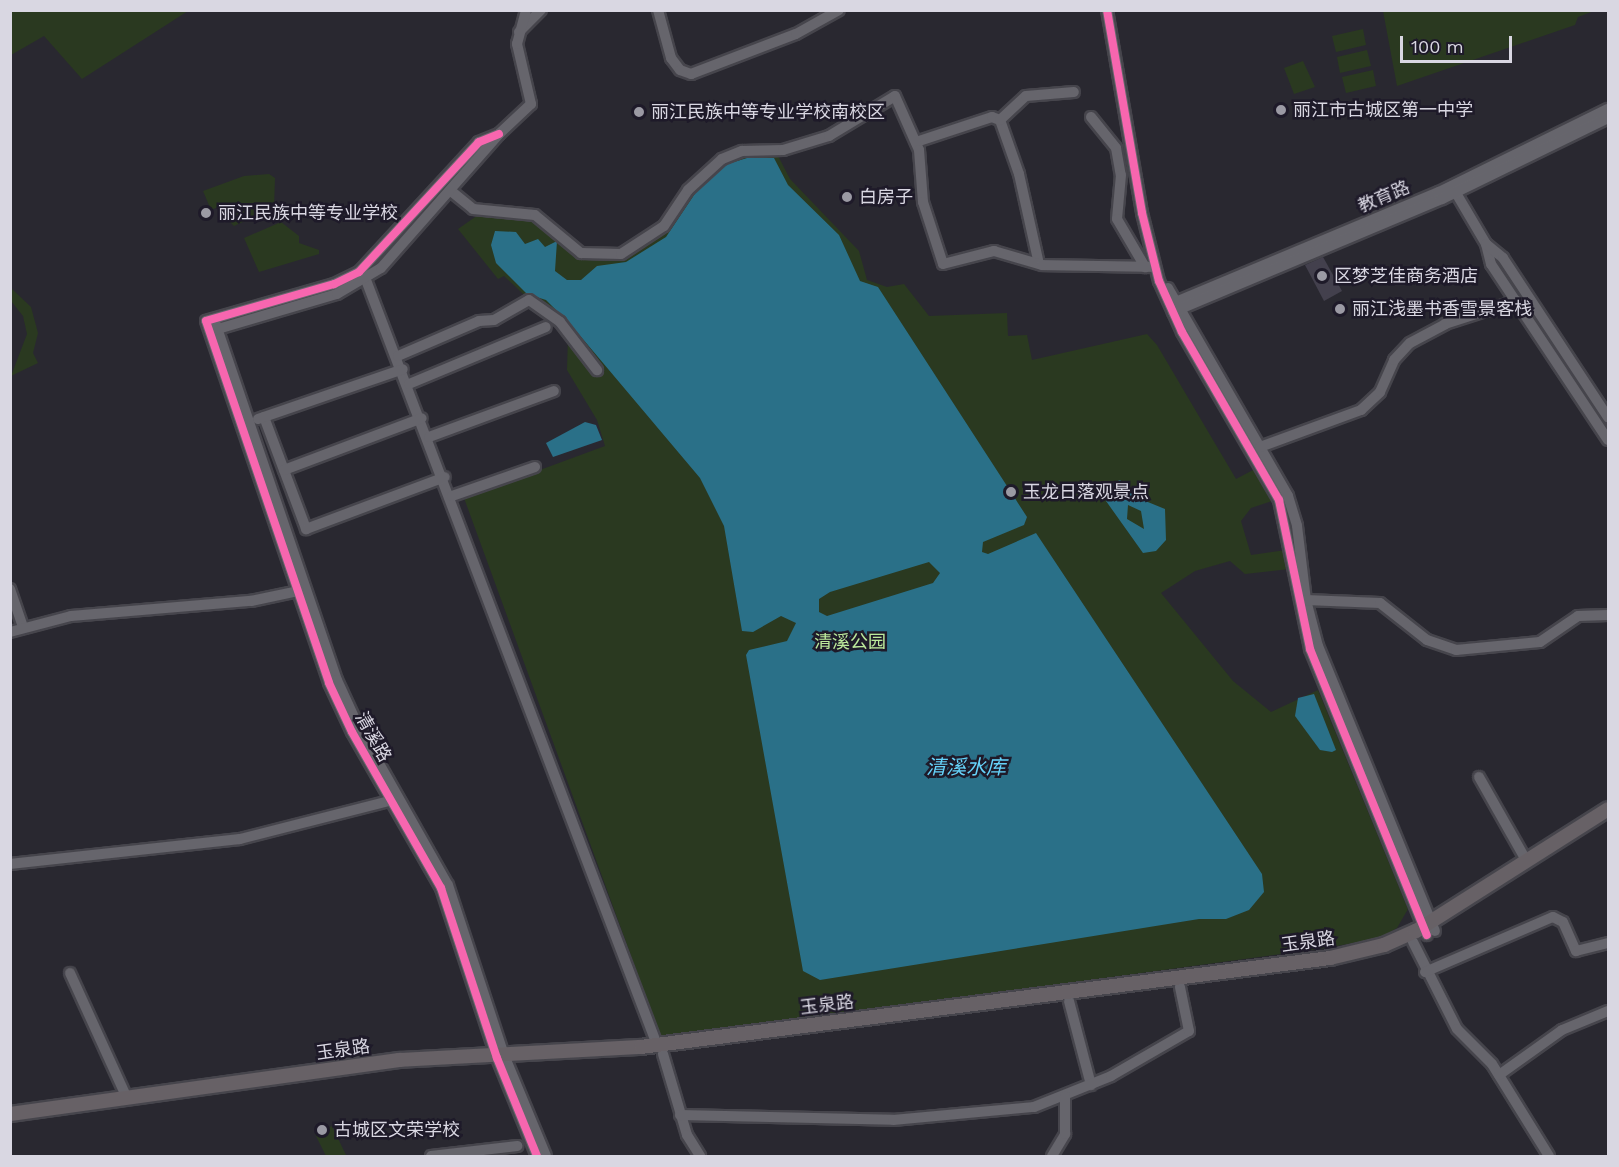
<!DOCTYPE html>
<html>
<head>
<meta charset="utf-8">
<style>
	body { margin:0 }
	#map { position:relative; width:1619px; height:1167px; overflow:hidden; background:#292830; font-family:"Work Sans","Noto Sans SC",sans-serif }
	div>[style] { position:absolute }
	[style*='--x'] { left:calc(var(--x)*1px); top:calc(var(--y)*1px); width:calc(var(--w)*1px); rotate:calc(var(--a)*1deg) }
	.green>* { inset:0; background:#2a3920 }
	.water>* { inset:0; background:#2a7088 }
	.building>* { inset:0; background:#43404d }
	.roads { filter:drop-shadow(2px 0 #46454c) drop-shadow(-2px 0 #46454c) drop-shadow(0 2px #46454c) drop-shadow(0 -2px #46454c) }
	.minor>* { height:10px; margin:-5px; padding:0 5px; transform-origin:5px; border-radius:5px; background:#66656c }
	.major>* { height:14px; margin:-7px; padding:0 7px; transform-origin:7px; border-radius:7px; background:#676166 }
	.cycleway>* { height:8px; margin:-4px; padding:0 4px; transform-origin:4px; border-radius:4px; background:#f766af }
	.dots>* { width:16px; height:16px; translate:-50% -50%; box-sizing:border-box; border:3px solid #1e1a29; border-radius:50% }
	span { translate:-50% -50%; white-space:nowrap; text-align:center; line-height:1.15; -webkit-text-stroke:5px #1e1a29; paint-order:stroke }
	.poi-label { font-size:18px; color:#d9d7e2 }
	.left { translate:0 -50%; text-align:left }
	.street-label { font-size:18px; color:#d9d7e2 }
	.park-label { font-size:18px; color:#bcea9c }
	.water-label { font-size:20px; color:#66d4fb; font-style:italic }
	.frame { position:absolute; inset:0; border:12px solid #d9d7e2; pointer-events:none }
	.scale { position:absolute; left:1400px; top:36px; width:112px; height:27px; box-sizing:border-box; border:3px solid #d9d7e2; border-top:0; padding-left:8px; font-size:18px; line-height:21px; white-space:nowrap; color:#d9d7e2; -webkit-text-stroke:4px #1e1a29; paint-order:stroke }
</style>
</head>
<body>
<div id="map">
	<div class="green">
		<i style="clip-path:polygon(11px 10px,188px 10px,188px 11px,82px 79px,44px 36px,11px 55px)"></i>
		<i style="clip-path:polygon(1383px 11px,1383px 10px,1594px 11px,1578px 17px,1575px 25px,1397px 86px)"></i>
		<i style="clip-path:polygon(1363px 29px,1366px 45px,1336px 52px,1332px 36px)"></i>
		<i style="clip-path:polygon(1367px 50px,1371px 66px,1340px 73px,1337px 57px)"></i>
		<i style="clip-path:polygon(1303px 61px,1315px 87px,1294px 94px,1284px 68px)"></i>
		<i style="clip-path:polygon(1373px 70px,1376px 86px,1346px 93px,1342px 77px)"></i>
		<i style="clip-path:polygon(776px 152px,790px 179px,859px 251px,867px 280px,887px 287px,904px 284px,929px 316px,1007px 313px,1008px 336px,1027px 335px,1032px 360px,1147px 334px,1157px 345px,1236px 479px,1255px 469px,1272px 501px,1251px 508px,1241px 521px,1251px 555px,1286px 550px,1289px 569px,1245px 574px,1230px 561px,1195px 571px,1161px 593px,1233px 681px,1271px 712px,1318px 690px,1408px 909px,1397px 928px,1380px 938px,1326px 948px,661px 1038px,464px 498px,605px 446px,597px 420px,567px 370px,568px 336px,504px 276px,498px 279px,458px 229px,478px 215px,530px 218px,574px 253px,591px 260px,616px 259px,628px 255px,711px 171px,738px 156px)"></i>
		<i style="clip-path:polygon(269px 174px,275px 178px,274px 208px,234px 226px,225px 217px,225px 204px,211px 210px,203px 191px,244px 176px)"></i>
		<i style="clip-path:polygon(281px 222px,299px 236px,299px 243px,319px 250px,319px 254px,259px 272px,244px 238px)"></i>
		<i style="clip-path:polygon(11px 288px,31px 307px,38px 333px,33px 353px,38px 363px,11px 376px,27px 334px,23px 316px,11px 301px)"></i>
		<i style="clip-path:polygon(332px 1126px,346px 1155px,343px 1156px,326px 1156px,315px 1134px)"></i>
	</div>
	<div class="water">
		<i style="clip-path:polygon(evenodd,747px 158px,774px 158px,788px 185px,839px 235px,860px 281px,878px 287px,1027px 517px,1024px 525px,983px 542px,982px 552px,988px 554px,1036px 533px,1262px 874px,1264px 892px,1249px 910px,1226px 919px,1199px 919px,820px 980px,803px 971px,746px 655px,749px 650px,787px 641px,796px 623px,781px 616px,753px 632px,742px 631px,724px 526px,700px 478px,571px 325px,546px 300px,527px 294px,496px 263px,491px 245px,495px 231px,516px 232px,525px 244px,538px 239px,545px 247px,557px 241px,555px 271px,567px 280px,581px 280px,597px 266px,626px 262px,666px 237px,704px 180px,721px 166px,747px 158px,929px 562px,940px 573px,933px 583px,827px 616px,819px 612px,819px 599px,830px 592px,929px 562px)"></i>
		<i style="clip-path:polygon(585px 422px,596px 425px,602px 440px,553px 457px,546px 443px)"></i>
		<i style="clip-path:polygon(evenodd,1120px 480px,1138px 498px,1165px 509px,1166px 540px,1156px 551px,1143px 553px,1106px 501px,1104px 487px,1120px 480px,1128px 505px,1141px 511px,1144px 529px,1127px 519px,1128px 505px)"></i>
		<i style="clip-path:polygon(1314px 694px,1336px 750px,1332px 752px,1320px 750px,1295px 716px,1298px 698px)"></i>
	</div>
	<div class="building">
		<i style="clip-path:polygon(1323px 257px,1342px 291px,1324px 301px,1305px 265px)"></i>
	</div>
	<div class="roads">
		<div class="minor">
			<i style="--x:658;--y:10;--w:50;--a:74.8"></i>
			<i style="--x:671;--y:58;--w:15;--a:53"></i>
			<i style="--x:680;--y:70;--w:12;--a:20"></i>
			<i style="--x:691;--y:74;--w:112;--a:-20.9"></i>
			<i style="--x:796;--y:34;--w:49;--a:-29.2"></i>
			<i style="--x:1107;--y:10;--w:206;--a:80.2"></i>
			<i style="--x:1142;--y:213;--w:70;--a:76"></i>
			<i style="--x:1159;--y:281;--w:56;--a:65.7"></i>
			<i style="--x:1182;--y:332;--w:194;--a:60"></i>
			<i style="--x:1279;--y:500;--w:152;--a:78.2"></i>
			<i style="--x:1310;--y:649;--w:309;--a:67.8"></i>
			<i style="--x:519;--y:32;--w:31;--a:-45"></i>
			<i style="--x:1091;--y:117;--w:40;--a:51"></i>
			<i style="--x:1116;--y:148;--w:27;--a:80"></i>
			<i style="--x:1121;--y:175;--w:44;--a:95.2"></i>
			<i style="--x:1117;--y:219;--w:56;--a:59.7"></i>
			<i style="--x:1000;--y:120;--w:57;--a:70.6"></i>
			<i style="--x:1019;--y:174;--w:92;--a:77.5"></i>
			<i style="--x:499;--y:134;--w:22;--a:158"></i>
			<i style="--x:479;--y:142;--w:177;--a:132.7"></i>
			<i style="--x:359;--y:272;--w:28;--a:154"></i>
			<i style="--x:334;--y:284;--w:133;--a:163.9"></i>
			<i style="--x:206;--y:321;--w:382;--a:71.2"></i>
			<i style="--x:329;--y:683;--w:54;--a:64.9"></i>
			<i style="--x:352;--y:732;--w:180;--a:60.3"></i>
			<i style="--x:441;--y:888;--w:179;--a:71.8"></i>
			<i style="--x:497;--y:1058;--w:106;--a:67.8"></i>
			<i style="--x:916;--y:142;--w:80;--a:-18.2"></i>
			<i style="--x:992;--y:117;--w:9;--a:21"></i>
			<i style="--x:1000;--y:120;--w:35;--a:-43"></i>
			<i style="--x:1026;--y:96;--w:48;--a:-4.8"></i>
			<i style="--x:451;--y:191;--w:28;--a:39"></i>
			<i style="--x:473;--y:209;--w:62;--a:5.5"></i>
			<i style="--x:535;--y:215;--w:60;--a:39.6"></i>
			<i style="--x:581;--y:253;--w:40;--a:1.4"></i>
			<i style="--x:621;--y:254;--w:51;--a:-33.1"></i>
			<i style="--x:664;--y:226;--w:43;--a:-56.3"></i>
			<i style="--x:688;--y:190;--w:46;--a:-42.4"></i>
			<i style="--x:722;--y:159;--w:22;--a:-22"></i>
			<i style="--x:742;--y:151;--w:41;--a:-1.4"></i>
			<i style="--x:783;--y:150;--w:48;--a:-16.9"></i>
			<i style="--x:829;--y:136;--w:77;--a:-31.2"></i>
			<i style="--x:895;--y:96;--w:59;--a:66"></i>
			<i style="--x:919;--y:150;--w:52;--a:85.6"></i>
			<i style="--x:923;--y:202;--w:65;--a:72.1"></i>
			<i style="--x:943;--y:264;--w:53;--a:-14.3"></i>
			<i style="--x:994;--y:251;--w:50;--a:16.3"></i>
			<i style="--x:1042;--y:265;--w:113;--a:1"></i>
			<i style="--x:1456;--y:193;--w:59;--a:59.5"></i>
			<i style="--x:1486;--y:244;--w:21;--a:76"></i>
			<i style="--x:1491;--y:264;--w:211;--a:56.4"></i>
			<i style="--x:1486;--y:244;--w:22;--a:39"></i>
			<i style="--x:1503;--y:258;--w:191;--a:56.6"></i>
			<i style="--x:366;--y:280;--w:818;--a:69.17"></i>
			<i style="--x:1168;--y:288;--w:240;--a:60"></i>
			<i style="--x:1288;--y:496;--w:31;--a:73"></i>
			<i style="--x:1297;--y:526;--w:75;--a:83.1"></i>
			<i style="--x:1306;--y:600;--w:48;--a:75.4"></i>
			<i style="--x:1318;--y:646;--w:308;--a:67.7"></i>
			<i style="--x:1171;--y:304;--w:290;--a:-22.7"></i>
			<i style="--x:1439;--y:192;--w:188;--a:-26.2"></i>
			<i style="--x:1173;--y:312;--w:292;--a:-22.8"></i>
			<i style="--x:1442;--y:199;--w:185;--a:-26"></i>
			<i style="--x:214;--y:319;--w:381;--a:71.2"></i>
			<i style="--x:337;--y:680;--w:53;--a:65.4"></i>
			<i style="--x:359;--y:728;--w:180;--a:60.5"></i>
			<i style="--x:448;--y:885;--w:179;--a:71.8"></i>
			<i style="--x:504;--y:1055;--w:109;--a:67.4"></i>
			<i style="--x:211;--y:331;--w:131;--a:-16.4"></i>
			<i style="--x:337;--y:294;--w:51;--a:-30.6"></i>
			<i style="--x:381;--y:268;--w:179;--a:-48.6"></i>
			<i style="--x:499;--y:134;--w:44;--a:-43.2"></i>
			<i style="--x:531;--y:104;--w:62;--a:-103.1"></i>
			<i style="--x:517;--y:44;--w:35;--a:-75"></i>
			<i style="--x:398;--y:356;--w:88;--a:-23.4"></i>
			<i style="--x:479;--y:321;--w:15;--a:-4"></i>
			<i style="--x:494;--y:320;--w:40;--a:-29.7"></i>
			<i style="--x:529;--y:300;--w:38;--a:35"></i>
			<i style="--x:560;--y:322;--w:61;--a:52.4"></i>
			<i style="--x:409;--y:384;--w:148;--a:-22.6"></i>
			<i style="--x:264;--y:417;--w:120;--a:69.4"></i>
			<i style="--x:306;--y:529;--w:148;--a:-20.5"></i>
			<i style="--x:258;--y:419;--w:153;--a:-19"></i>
			<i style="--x:429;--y:437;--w:133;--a:-20.2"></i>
			<i style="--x:1260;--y:447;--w:108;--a:-20.1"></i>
			<i style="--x:1361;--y:410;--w:26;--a:-43"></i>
			<i style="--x:1380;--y:392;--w:35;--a:-66"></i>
			<i style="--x:1394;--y:360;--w:23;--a:-47"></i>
			<i style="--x:1410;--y:343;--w:40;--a:-28"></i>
			<i style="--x:1445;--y:324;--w:75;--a:-17.9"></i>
			<i style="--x:284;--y:470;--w:147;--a:-20.6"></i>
			<i style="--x:452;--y:496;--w:88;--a:-19.3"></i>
			<i style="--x:10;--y:589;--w:40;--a:71.1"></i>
			<i style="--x:1306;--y:600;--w:74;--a:2.3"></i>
			<i style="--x:1380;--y:603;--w:60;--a:38.2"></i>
			<i style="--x:1427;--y:640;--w:31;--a:19"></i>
			<i style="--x:1456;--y:650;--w:84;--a:-5.4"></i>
			<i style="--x:1540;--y:642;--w:46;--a:-34.4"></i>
			<i style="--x:1578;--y:616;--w:30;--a:-2"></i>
			<i style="--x:10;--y:632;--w:63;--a:-14.7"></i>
			<i style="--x:71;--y:616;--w:181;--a:-4.8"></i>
			<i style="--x:251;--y:601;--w:49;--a:-11.8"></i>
			<i style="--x:1479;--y:777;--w:95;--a:60.5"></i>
			<i style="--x:10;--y:864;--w:231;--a:-6.2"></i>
			<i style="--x:240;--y:839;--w:158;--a:-14.3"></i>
			<i style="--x:1413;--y:942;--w:97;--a:63.2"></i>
			<i style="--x:1457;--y:1029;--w:49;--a:45"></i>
			<i style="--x:1492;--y:1064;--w:108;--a:58.2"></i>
			<i style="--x:1425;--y:972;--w:139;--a:-23.3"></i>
			<i style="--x:1553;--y:917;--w:11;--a:27"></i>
			<i style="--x:1563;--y:922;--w:32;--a:66"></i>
			<i style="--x:1576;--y:951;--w:33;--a:-14"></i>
			<i style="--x:70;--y:973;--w:137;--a:65.5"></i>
			<i style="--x:1069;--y:1001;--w:87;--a:75.3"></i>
			<i style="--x:663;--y:1054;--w:84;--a:73.5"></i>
			<i style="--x:687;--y:1135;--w:25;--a:58"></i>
			<i style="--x:1499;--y:1075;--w:77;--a:-35.5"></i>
			<i style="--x:1562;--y:1030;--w:50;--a:-22.4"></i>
			<i style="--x:680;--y:1115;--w:213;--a:1.3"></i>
			<i style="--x:893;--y:1120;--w:142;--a:-5.3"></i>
			<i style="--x:1034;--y:1107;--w:83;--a:-21.9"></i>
			<i style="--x:1111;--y:1076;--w:90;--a:-30"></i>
			<i style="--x:1189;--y:1031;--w:45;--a:-101.6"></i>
			<i style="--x:431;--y:1156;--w:87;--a:-6.6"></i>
			<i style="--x:1052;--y:1156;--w:26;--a:-59"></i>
			<i style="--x:1065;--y:1134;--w:38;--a:-90"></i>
		</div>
		<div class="major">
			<i style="--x:10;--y:1114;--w:393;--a:-7.9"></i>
			<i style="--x:399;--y:1060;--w:242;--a:-3.1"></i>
			<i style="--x:641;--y:1047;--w:695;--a:-7.36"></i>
			<i style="--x:1330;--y:958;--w:56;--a:-13.5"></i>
			<i style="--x:1384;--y:945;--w:35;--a:-24"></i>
			<i style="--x:1416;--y:931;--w:227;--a:-32.4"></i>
		</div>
	</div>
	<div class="cycleway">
		<i style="--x:1107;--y:10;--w:206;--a:80.2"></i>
		<i style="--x:1142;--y:213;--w:70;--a:76"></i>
		<i style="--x:1159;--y:281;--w:56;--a:65.7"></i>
		<i style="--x:1182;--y:332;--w:194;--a:60"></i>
		<i style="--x:1279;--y:500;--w:152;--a:78.2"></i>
		<i style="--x:1310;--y:649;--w:309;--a:67.8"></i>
		<i style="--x:499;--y:134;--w:22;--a:158"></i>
		<i style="--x:479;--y:142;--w:177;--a:132.7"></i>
		<i style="--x:359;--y:272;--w:28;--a:154"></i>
		<i style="--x:334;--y:284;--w:133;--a:163.9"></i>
		<i style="--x:206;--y:321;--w:382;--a:71.2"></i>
		<i style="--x:329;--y:683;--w:54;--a:64.9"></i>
		<i style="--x:352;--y:732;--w:180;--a:60.3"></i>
		<i style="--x:441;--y:888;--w:179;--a:71.8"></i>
		<i style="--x:497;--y:1058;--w:106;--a:67.8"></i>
	</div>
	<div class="dots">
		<i style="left:1281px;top:110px;background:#9b9aa4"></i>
		<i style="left:639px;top:112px;background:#9b9aa4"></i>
		<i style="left:847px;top:197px;background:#9b9aa4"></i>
		<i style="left:206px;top:213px;background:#9b9aa4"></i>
		<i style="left:1322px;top:276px;background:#9b9aa4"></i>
		<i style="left:1340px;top:309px;background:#9b9aa4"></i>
		<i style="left:1011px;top:492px;background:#9b9aa4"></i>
		<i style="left:322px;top:1130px;background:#9b9aa4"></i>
	</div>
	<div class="poi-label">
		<span class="left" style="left:1293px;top:110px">丽江市古城区第一中学</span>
		<span class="left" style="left:651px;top:112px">丽江民族中等专业学校南校区</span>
		<span class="left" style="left:859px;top:197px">白房子</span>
		<span class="left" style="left:218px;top:213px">丽江民族中等专业学校</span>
		<span class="left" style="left:1334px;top:276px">区梦芝佳商务酒店</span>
		<span class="left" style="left:1352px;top:309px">丽江浅墨书香雪景客栈</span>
		<span class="left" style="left:1023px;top:492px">玉龙日落观景点</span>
		<span class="left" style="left:334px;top:1130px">古城区文荣学校</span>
	</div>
	<div class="street-label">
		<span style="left:1384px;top:197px;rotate:-23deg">教育路</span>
		<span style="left:373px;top:737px;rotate:61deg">清溪路</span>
		<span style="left:1308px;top:942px;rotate:-8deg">玉泉路</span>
		<span style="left:827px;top:1005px;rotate:-7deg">玉泉路</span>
		<span style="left:343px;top:1050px;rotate:-8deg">玉泉路</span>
	</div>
	<div class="park-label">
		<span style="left:850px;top:642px">清溪公园</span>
	</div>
	<div class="water-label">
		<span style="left:966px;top:767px">清溪水库</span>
	</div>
	<div class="frame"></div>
	<div class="scale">100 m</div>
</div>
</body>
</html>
